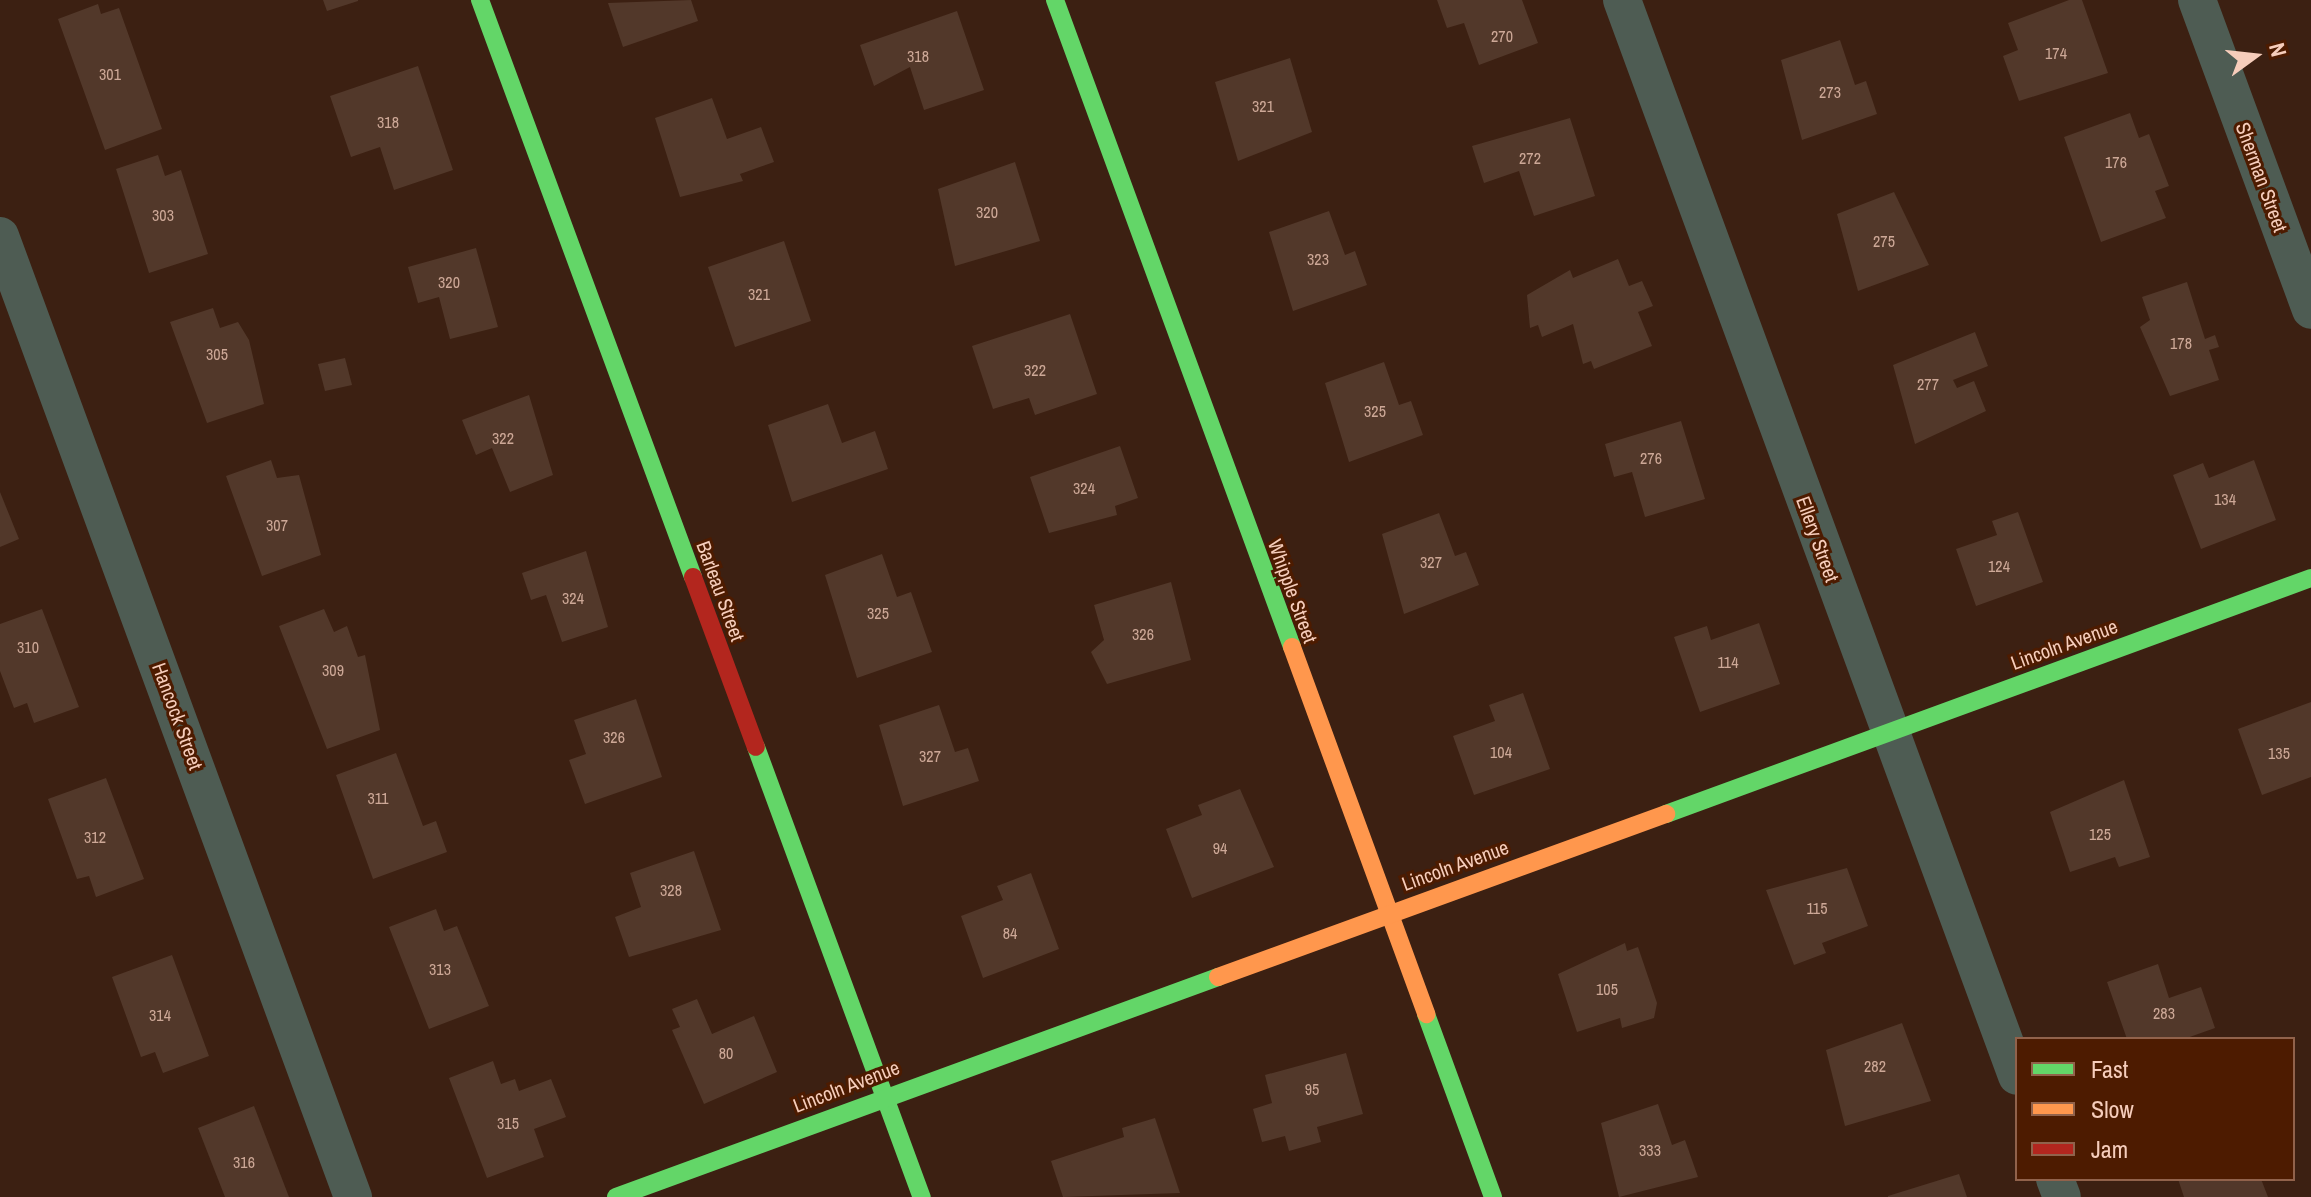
<!DOCTYPE html>
<html>
<head>
<meta charset="utf-8">
<style>
	body { margin:0 }
	#map { position:relative; width:2311px; height:1197px; overflow:hidden; background:#3c2012; font-family:"Archivo Narrow",sans-serif }
	div>[style] { position:absolute }
	[style*='--x'] { left:calc(var(--x)*1px); top:calc(var(--y)*1px); width:calc(var(--w)*1px); rotate:calc(var(--a)*1deg) }
	.building>* { inset:0; background:#52382a }
	.street>* { height:38px; margin:-19px; padding:0 19px; transform-origin:19px; border-radius:19px; background:#4e5c53 }
	.fast>* { height:18px; margin:-9px; padding:0 9px; transform-origin:9px; border-radius:9px; background:#63d668 }
	.slow>* { height:18px; margin:-9px; padding:0 9px; transform-origin:9px; border-radius:9px; background:#ff974d }
	.jam>* { height:18px; margin:-9px; padding:0 9px; transform-origin:9px; border-radius:9px; background:#b3261e }
	span { translate:-50% -50%; white-space:nowrap; text-align:center; line-height:1.15; -webkit-text-stroke:6px #4d1b00; paint-order:stroke }
	.number-label { font-size:16px; color:#cda897 }
	.number-label span { -webkit-text-stroke-width:0 }
	.street-label { font-size:20px; color:#f6cdbb }
	.legend { position:absolute; left:2015px; top:1037px; width:280px; height:144px; box-sizing:border-box; background:#4d1b00; border:2px solid #91624b; margin:0; padding:10px 14px; list-style:none; font-size:24px; color:#f6cdbb }
	.legend li { display:flex; align-items:center; gap:16px; height:40px }
	.legend b { width:40px; border:2px solid #91624b }
	.north { position:absolute; left:2215px; top:16px; width:80px; height:80px; -webkit-text-stroke:6px #4d1b00; paint-order:stroke; rotate:75deg; font-size:22px; font-weight:700; line-height:32px; text-align:center; color:#f6cdbb }
	.north::after { content:''; display:block; margin:auto; width:28px; height:36px; background:#f6cdbb; clip-path:polygon(50% 0,100% 100%,50% 72%,0 100%) }
</style>
</head>
<body>
<div id="map">
	<div class="building">
		<i style="clip-path:polygon(323px 0,358px 0,358px 1px,327px 11px)"></i>
		<i style="clip-path:polygon(691px 0,698px 21px,623px 47px,608px 3px)"></i>
		<i style="clip-path:polygon(1437px 0,1522px 0,1538px 43px,1479px 65px,1464px 23px,1447px 28px)"></i>
		<i style="clip-path:polygon(2069px 0,2082px 0,2108px 73px,2019px 101px,2003px 56px,2018px 50px,2008px 23px)"></i>
		<i style="clip-path:polygon(98px 4px,101px 14px,119px 8px,162px 129px,105px 150px,58px 19px)"></i>
		<i style="clip-path:polygon(957px 11px,984px 90px,924px 110px,910px 67px,874px 86px,860px 45px)"></i>
		<i style="clip-path:polygon(1840px 40px,1855px 85px,1866px 81px,1877px 114px,1802px 140px,1781px 60px)"></i>
		<i style="clip-path:polygon(1290px 58px,1312px 132px,1238px 161px,1215px 82px)"></i>
		<i style="clip-path:polygon(418px 66px,453px 170px,394px 190px,380px 147px,351px 157px,330px 96px)"></i>
		<i style="clip-path:polygon(712px 98px,727px 139px,761px 127px,774px 162px,740px 174px,743px 181px,680px 197px,655px 118px)"></i>
		<i style="clip-path:polygon(2130px 113px,2139px 138px,2149px 134px,2169px 186px,2155px 191px,2166px 218px,2101px 242px,2064px 137px)"></i>
		<i style="clip-path:polygon(1570px 118px,1595px 196px,1534px 216px,1519px 171px,1484px 183px,1472px 146px)"></i>
		<i style="clip-path:polygon(158px 155px,165px 176px,181px 170px,208px 254px,149px 273px,116px 169px)"></i>
		<i style="clip-path:polygon(1015px 162px,1040px 241px,955px 266px,938px 189px)"></i>
		<i style="clip-path:polygon(1894px 192px,1929px 265px,1858px 291px,1837px 214px)"></i>
		<i style="clip-path:polygon(1329px 211px,1345px 255px,1355px 251px,1367px 285px,1293px 311px,1269px 232px)"></i>
		<i style="clip-path:polygon(784px 241px,811px 321px,735px 347px,708px 267px)"></i>
		<i style="clip-path:polygon(476px 248px,498px 327px,450px 339px,439px 297px,418px 303px,408px 267px)"></i>
		<i style="clip-path:polygon(1618px 259px,1629px 286px,1642px 281px,1653px 306px,1638px 312px,1652px 346px,1594px 369px,1591px 361px,1583px 364px,1573px 324px,1542px 337px,1538px 325px,1530px 328px,1527px 295px,1570px 270px,1573px 278px)"></i>
		<i style="clip-path:polygon(2187px 282px,2205px 339px,2215px 335px,2219px 347px,2209px 350px,2219px 380px,2170px 396px,2140px 327px,2150px 320px,2142px 297px)"></i>
		<i style="clip-path:polygon(213px 308px,220px 328px,238px 322px,249px 340px,264px 404px,207px 423px,170px 322px)"></i>
		<i style="clip-path:polygon(1070px 314px,1097px 394px,1035px 415px,1029px 398px,993px 409px,972px 346px)"></i>
		<i style="clip-path:polygon(1975px 332px,1988px 366px,1953px 380px,1957px 388px,1974px 381px,1986px 411px,1915px 444px,1893px 365px)"></i>
		<i style="clip-path:polygon(345px 358px,352px 385px,325px 391px,318px 364px)"></i>
		<i style="clip-path:polygon(1384px 362px,1399px 405px,1411px 401px,1423px 435px,1349px 462px,1325px 383px)"></i>
		<i style="clip-path:polygon(529px 395px,553px 475px,510px 492px,492px 448px,476px 455px,462px 420px)"></i>
		<i style="clip-path:polygon(828px 404px,842px 443px,875px 431px,888px 469px,792px 502px,768px 425px)"></i>
		<i style="clip-path:polygon(1681px 421px,1705px 499px,1645px 517px,1632px 472px,1614px 477px,1605px 444px)"></i>
		<i style="clip-path:polygon(1120px 446px,1138px 498px,1115px 506px,1117px 515px,1049px 533px,1030px 477px)"></i>
		<i style="clip-path:polygon(271px 460px,277px 478px,299px 475px,321px 555px,262px 576px,226px 476px)"></i>
		<i style="clip-path:polygon(2254px 460px,2276px 520px,2201px 549px,2173px 475px,2203px 463px,2209px 478px)"></i>
		<i style="clip-path:polygon(0 492px,19px 539px,0 547px)"></i>
		<i style="clip-path:polygon(2018px 512px,2043px 582px,1976px 606px,1956px 549px,1997px 535px,1992px 521px)"></i>
		<i style="clip-path:polygon(1439px 513px,1455px 556px,1466px 552px,1479px 585px,1404px 614px,1382px 534px)"></i>
		<i style="clip-path:polygon(586px 551px,608px 627px,562px 642px,546px 595px,531px 600px,522px 573px)"></i>
		<i style="clip-path:polygon(882px 554px,897px 597px,911px 592px,932px 652px,857px 678px,825px 575px)"></i>
		<i style="clip-path:polygon(1171px 582px,1191px 660px,1107px 684px,1091px 652px,1104px 640px,1094px 605px)"></i>
		<i style="clip-path:polygon(42px 609px,79px 707px,34px 723px,27px 703px,14px 708px,0 671px,0 624px)"></i>
		<i style="clip-path:polygon(324px 609px,334px 632px,347px 626px,358px 657px,365px 655px,380px 730px,327px 749px,279px 626px)"></i>
		<i style="clip-path:polygon(1759px 623px,1780px 684px,1700px 712px,1674px 637px,1707px 626px,1711px 640px)"></i>
		<i style="clip-path:polygon(1523px 693px,1550px 769px,1474px 795px,1453px 736px,1495px 721px,1489px 705px)"></i>
		<i style="clip-path:polygon(636px 699px,662px 777px,585px 804px,569px 760px,586px 754px,574px 720px)"></i>
		<i style="clip-path:polygon(2311px 702px,2311px 777px,2262px 795px,2238px 729px)"></i>
		<i style="clip-path:polygon(939px 705px,955px 752px,968px 748px,979px 781px,903px 806px,879px 725px)"></i>
		<i style="clip-path:polygon(396px 753px,423px 826px,436px 821px,447px 852px,373px 879px,336px 775px)"></i>
		<i style="clip-path:polygon(106px 778px,144px 879px,96px 897px,89px 876px,77px 879px,48px 799px)"></i>
		<i style="clip-path:polygon(2124px 780px,2150px 857px,2119px 867px,2115px 857px,2070px 872px,2050px 812px)"></i>
		<i style="clip-path:polygon(1240px 789px,1274px 867px,1192px 898px,1166px 829px,1202px 815px,1198px 805px)"></i>
		<i style="clip-path:polygon(694px 851px,721px 930px,629px 957px,615px 917px,641px 907px,630px 873px)"></i>
		<i style="clip-path:polygon(1847px 868px,1868px 926px,1822px 943px,1826px 953px,1794px 965px,1766px 890px)"></i>
		<i style="clip-path:polygon(1031px 873px,1059px 949px,983px 978px,961px 916px,1003px 900px,997px 886px)"></i>
		<i style="clip-path:polygon(436px 909px,444px 931px,457px 926px,489px 1006px,429px 1029px,389px 927px)"></i>
		<i style="clip-path:polygon(1625px 943px,1627px 951px,1638px 947px,1657px 1003px,1654px 1018px,1622px 1028px,1620px 1018px,1577px 1032px,1558px 974px)"></i>
		<i style="clip-path:polygon(172px 955px,209px 1056px,163px 1073px,155px 1052px,141px 1057px,112px 977px)"></i>
		<i style="clip-path:polygon(2158px 964px,2169px 998px,2201px 987px,2215px 1028px,2184px 1039px,2127px 1039px,2107px 982px)"></i>
		<i style="clip-path:polygon(697px 999px,712px 1034px,754px 1016px,777px 1072px,704px 1104px,672px 1030px,680px 1027px,672px 1009px)"></i>
		<i style="clip-path:polygon(1902px 1023px,1931px 1101px,1845px 1126px,1826px 1050px)"></i>
		<i style="clip-path:polygon(1346px 1053px,1363px 1114px,1317px 1127px,1321px 1142px,1289px 1151px,1285px 1136px,1262px 1142px,1253px 1109px,1272px 1103px,1265px 1075px)"></i>
		<i style="clip-path:polygon(493px 1061px,501px 1084px,515px 1079px,519px 1091px,551px 1079px,566px 1117px,534px 1129px,544px 1157px,487px 1178px,449px 1078px)"></i>
		<i style="clip-path:polygon(1658px 1104px,1672px 1145px,1685px 1140px,1698px 1177px,1619px 1197px,1601px 1123px)"></i>
		<i style="clip-path:polygon(254px 1106px,289px 1197px,225px 1197px,198px 1128px)"></i>
		<i style="clip-path:polygon(1155px 1118px,1180px 1193px,1063px 1197px,1051px 1161px,1124px 1137px,1122px 1128px)"></i>
		<i style="clip-path:polygon(1959px 1174px,1967px 1197px,1888px 1197px,1888px 1196px)"></i>
		<i style="clip-path:polygon(2178px 1179px,2261px 1179px,2268px 1197px,2184px 1197px)"></i>
	</div>
	<div class="street">
		<i style="--x:1622;--y:0;--w:1146;--a:69.84"></i>
		<i style="--x:2197;--y:0;--w:330;--a:69.8"></i>
		<i style="--x:0;--y:236;--w:1024;--a:69.83"></i>
		<i style="--x:2055;--y:1179;--w:19;--a:69"></i>
	</div>
	<div class="fast">
		<i style="--x:480;--y:0;--w:615;--a:69.74"></i>
		<i style="--x:1055;--y:0;--w:689;--a:69.88"></i>
		<i style="--x:756;--y:747;--w:480;--a:69.8"></i>
		<i style="--x:1666;--y:814;--w:687;--a:-20.1"></i>
		<i style="--x:1426;--y:1014;--w:195;--a:69.9"></i>
		<i style="--x:616;--y:1197;--w:641;--a:-20.07"></i>
	</div>
	<div class="slow">
		<i style="--x:1292;--y:647;--w:391;--a:69.9"></i>
		<i style="--x:1218;--y:977;--w:477;--a:-20"></i>
	</div>
	<div class="jam">
		<i style="--x:693;--y:577;--w:181;--a:69.7"></i>
	</div>
	<div class="number-label">
		<span style="left:1502px;top:36px">270</span>
		<span style="left:2056px;top:53px">174</span>
		<span style="left:918px;top:56px">318</span>
		<span style="left:110px;top:74px">301</span>
		<span style="left:1830px;top:92px">273</span>
		<span style="left:1263px;top:106px">321</span>
		<span style="left:388px;top:122px">318</span>
		<span style="left:1530px;top:158px">272</span>
		<span style="left:2116px;top:162px">176</span>
		<span style="left:987px;top:212px">320</span>
		<span style="left:163px;top:215px">303</span>
		<span style="left:1884px;top:241px">275</span>
		<span style="left:1318px;top:259px">323</span>
		<span style="left:449px;top:282px">320</span>
		<span style="left:759px;top:294px">321</span>
		<span style="left:2181px;top:343px">178</span>
		<span style="left:217px;top:354px">305</span>
		<span style="left:1035px;top:370px">322</span>
		<span style="left:1928px;top:384px">277</span>
		<span style="left:1375px;top:411px">325</span>
		<span style="left:503px;top:438px">322</span>
		<span style="left:1651px;top:458px">276</span>
		<span style="left:1084px;top:488px">324</span>
		<span style="left:2225px;top:499px">134</span>
		<span style="left:277px;top:525px">307</span>
		<span style="left:1431px;top:562px">327</span>
		<span style="left:1999px;top:566px">124</span>
		<span style="left:573px;top:598px">324</span>
		<span style="left:878px;top:613px">325</span>
		<span style="left:1143px;top:634px">326</span>
		<span style="left:28px;top:647px">310</span>
		<span style="left:1728px;top:662px">114</span>
		<span style="left:333px;top:670px">309</span>
		<span style="left:614px;top:737px">326</span>
		<span style="left:1501px;top:752px">104</span>
		<span style="left:2279px;top:753px">135</span>
		<span style="left:930px;top:756px">327</span>
		<span style="left:378px;top:798px">311</span>
		<span style="left:2100px;top:834px">125</span>
		<span style="left:95px;top:837px">312</span>
		<span style="left:1220px;top:848px">94</span>
		<span style="left:671px;top:890px">328</span>
		<span style="left:1817px;top:908px">115</span>
		<span style="left:1010px;top:933px">84</span>
		<span style="left:440px;top:969px">313</span>
		<span style="left:1607px;top:989px">105</span>
		<span style="left:2164px;top:1013px">283</span>
		<span style="left:160px;top:1015px">314</span>
		<span style="left:726px;top:1053px">80</span>
		<span style="left:1875px;top:1066px">282</span>
		<span style="left:1312px;top:1089px">95</span>
		<span style="left:508px;top:1123px">315</span>
		<span style="left:1650px;top:1150px">333</span>
		<span style="left:244px;top:1162px">316</span>
	</div>
	<div class="street-label">
		<span style="left:2262px;top:177px;rotate:70deg">Sherman Street</span>
		<span style="left:1818px;top:539px;rotate:70deg">Ellery Street</span>
		<span style="left:721px;top:591px;rotate:70deg">Barleau Street</span>
		<span style="left:1293px;top:591px;rotate:70deg">Whipple Street</span>
		<span style="left:2064px;top:644px;rotate:-20deg">Lincoln Avenue</span>
		<span style="left:178px;top:716px;rotate:70deg">Hancock Street</span>
		<span style="left:1455px;top:865px;rotate:-20deg">Lincoln Avenue</span>
		<span style="left:846px;top:1086px;rotate:-21deg">Lincoln Avenue</span>
	</div>
	<ul class="legend">
	<li><b style="height:10px;background:#63d668"></b>Fast</li>
	<li><b style="height:10px;background:#ff974d"></b>Slow</li>
	<li><b style="height:10px;background:#b3261e"></b>Jam</li>
	</ul>
	<div class="north">N</div>
</div>
</body>
</html>
